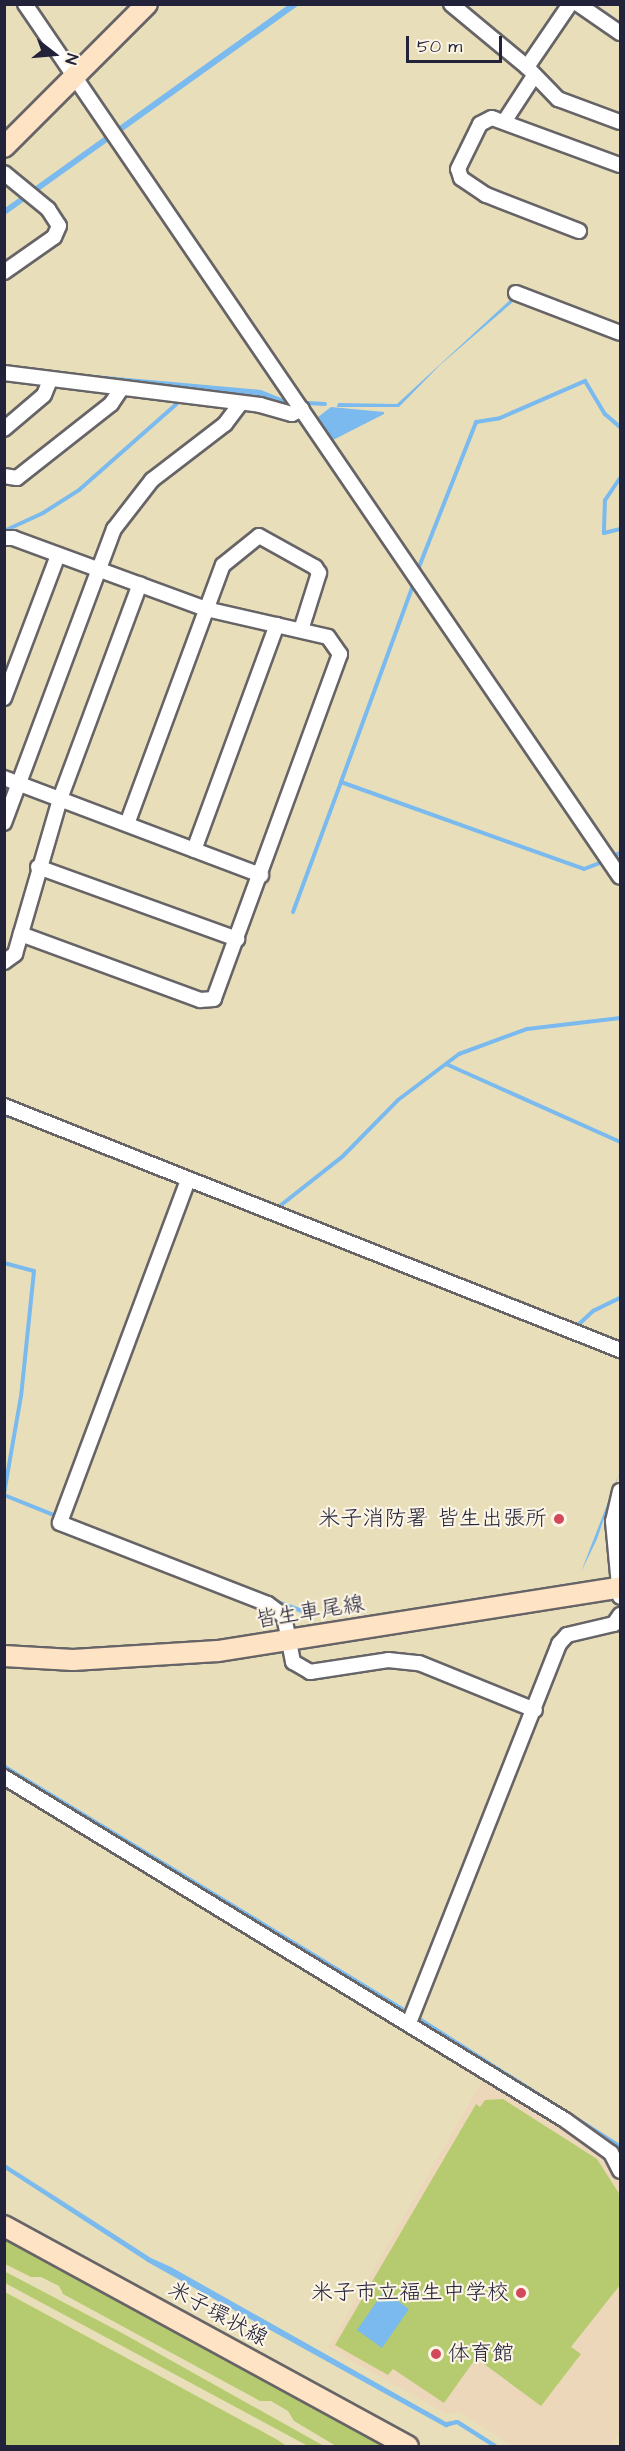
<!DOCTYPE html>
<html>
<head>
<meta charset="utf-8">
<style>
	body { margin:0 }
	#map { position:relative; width:625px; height:2451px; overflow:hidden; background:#e8dfba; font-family:"Architects Daughter","Klee One",sans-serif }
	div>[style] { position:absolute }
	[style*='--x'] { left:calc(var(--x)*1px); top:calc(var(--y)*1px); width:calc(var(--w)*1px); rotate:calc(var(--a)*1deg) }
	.built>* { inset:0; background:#ecd7ba }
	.green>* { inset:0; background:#b6cb6f }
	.water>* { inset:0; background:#7abaee }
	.stream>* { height:4px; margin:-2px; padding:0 2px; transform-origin:2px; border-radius:2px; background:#7abaee }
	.roads { filter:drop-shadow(2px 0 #676467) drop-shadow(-2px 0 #676467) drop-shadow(0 2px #676467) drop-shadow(0 -2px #676467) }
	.street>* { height:14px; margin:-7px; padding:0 7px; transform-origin:7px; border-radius:7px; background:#fff }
	.secondary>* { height:20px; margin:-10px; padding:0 10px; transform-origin:10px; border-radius:10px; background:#fee4c5 }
	.dots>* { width:16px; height:16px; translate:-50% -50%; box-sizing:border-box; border:3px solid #fcf5e5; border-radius:50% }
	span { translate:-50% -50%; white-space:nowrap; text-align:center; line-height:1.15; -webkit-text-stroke:4.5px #fcf5e5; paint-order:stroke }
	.poi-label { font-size:22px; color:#22223b }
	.right { translate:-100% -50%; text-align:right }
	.left { translate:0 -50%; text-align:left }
	.street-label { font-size:22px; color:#22223b }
	.frame { position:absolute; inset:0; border:6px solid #22223b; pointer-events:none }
	.north { position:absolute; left:24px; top:24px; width:60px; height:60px; -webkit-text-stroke:4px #fcf5e5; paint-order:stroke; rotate:106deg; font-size:16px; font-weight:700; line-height:24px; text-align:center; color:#22223b }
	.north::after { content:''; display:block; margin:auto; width:21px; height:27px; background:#22223b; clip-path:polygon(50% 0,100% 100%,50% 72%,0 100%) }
	.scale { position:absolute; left:406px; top:36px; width:96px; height:27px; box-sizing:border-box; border:3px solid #22223b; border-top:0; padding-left:8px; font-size:18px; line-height:21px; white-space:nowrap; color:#22223b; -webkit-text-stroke:4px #fcf5e5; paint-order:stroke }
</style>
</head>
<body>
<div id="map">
	<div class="built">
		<i style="clip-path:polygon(485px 2076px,607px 2155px,620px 2178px,620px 2433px,610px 2446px,513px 2446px,459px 2412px,447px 2414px,328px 2348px)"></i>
	</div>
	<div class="green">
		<i style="clip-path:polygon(503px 2099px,597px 2159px,620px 2195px,620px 2285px,571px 2347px,581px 2354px,541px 2406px,476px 2358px,444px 2403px,393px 2369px,388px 2375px,335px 2345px,476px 2104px,480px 2107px,485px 2100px)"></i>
		<i style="clip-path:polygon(4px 2238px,341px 2419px,382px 2446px,336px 2446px,294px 2421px,288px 2411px,271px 2401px,260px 2401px,63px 2294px,59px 2286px,41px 2277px,31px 2277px,5px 2264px)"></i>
		<i style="clip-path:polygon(4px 2271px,122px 2333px,324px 2446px,308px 2446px,5px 2283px)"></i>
		<i style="clip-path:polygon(5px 2292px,276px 2439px,287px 2446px,5px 2446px)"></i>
	</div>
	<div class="water">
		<i style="clip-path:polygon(288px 5px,299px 5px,5px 215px,5px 208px)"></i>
		<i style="clip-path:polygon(511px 299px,514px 301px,440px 365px,399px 407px,337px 407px,338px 403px,397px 404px)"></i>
		<i style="clip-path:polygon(5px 367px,261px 390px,286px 400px,283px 405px,254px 395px,7px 370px)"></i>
		<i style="clip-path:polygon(331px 407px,384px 412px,384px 414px,333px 440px,318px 417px)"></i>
		<i style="clip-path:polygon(620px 1471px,597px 1539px,581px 1572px)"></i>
		<i style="clip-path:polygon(527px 1714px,409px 2010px,620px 2144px,620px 2150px,5px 1771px,4px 1764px,406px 2009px)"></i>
		<i style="clip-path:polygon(4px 2163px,151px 2258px,171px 2267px,446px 2422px,458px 2420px,499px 2446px,457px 2421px,446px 2424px,149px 2259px)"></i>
		<i style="clip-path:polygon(384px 2291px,409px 2309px,382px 2348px,357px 2330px)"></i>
	</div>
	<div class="stream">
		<i style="--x:307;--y:403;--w:18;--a:3"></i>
		<i style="--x:620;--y:478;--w:27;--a:124"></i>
		<i style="--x:605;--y:500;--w:33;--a:92"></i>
		<i style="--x:604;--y:533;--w:16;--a:-14"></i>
		<i style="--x:4;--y:531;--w:43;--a:-24.8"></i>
		<i style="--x:43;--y:513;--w:43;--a:-32.6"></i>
		<i style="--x:79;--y:490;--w:136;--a:-41.4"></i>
		<i style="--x:417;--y:572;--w:161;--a:-68.5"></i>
		<i style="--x:476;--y:422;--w:24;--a:-9"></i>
		<i style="--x:500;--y:418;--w:93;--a:-23.5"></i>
		<i style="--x:585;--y:381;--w:39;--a:59"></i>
		<i style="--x:605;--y:414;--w:20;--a:41"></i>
		<i style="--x:341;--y:782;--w:213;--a:-69.9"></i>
		<i style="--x:615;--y:855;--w:10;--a:61"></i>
		<i style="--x:611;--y:857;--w:10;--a:-24"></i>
		<i style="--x:293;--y:912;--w:139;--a:-69.7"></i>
		<i style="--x:341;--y:782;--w:258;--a:19.7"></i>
		<i style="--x:584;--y:869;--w:22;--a:-21"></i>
		<i style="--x:446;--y:1064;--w:191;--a:24.1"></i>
		<i style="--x:4;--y:1098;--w:195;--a:22"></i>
		<i style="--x:4;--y:1115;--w:32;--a:16"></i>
		<i style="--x:276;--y:1209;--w:85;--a:-38.3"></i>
		<i style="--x:343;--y:1156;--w:78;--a:-45.5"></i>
		<i style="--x:398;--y:1100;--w:76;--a:-37"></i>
		<i style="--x:459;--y:1054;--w:72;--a:-20.2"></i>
		<i style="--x:527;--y:1029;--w:94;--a:-6.7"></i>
		<i style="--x:376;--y:1246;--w:262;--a:21.5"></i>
		<i style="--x:4;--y:1263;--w:31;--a:15"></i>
		<i style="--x:34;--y:1271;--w:126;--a:95.9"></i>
		<i style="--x:21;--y:1396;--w:98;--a:99.9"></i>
		<i style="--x:578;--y:1325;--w:21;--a:-43"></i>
		<i style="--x:593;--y:1311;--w:30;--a:-26"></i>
		<i style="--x:4;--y:1495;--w:56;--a:22"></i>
		<i style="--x:272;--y:1600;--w:38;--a:20"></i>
		<i style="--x:4;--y:2166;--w:172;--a:33.1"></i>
		<i style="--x:148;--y:2260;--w:341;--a:29"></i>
		<i style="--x:446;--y:2425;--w:11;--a:-15"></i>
		<i style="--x:457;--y:2422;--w:45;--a:32.3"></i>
	</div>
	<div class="roads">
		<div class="street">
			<i style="--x:25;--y:4;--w:1056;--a:55.72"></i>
			<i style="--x:451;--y:4;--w:99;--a:39.7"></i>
			<i style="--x:527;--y:67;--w:45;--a:45.9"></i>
			<i style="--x:558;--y:99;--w:66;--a:20.4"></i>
			<i style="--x:578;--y:4;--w:51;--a:34.6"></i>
			<i style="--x:527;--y:67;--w:76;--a:-55.7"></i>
			<i style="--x:504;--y:122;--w:55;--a:-56.9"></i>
			<i style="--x:4;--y:173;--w:57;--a:39.3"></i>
			<i style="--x:48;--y:209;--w:20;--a:57"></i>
			<i style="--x:59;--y:226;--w:12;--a:114"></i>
			<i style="--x:54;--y:237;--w:61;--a:145"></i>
			<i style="--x:579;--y:231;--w:100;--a:-158.8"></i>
			<i style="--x:486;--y:195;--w:30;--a:-146"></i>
			<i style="--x:461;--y:178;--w:9;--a:-108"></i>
			<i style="--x:458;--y:169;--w:50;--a:-63.9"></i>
			<i style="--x:480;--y:124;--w:13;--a:-27"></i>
			<i style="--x:492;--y:118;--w:136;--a:20.2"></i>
			<i style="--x:516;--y:293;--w:111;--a:21"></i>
			<i style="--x:4;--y:373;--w:258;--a:7.1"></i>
			<i style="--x:260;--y:405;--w:33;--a:16"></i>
			<i style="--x:292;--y:414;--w:11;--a:-27"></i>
			<i style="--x:4;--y:429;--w:52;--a:-40.4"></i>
			<i style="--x:44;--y:395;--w:16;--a:-68"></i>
			<i style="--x:4;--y:476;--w:13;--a:9"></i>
			<i style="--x:17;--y:478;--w:120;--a:-38.2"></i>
			<i style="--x:111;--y:404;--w:18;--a:-56"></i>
			<i style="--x:4;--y:538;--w:9;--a:0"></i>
			<i style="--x:13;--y:538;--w:206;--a:20.2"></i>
			<i style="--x:206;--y:609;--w:125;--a:12.9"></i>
			<i style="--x:328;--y:637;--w:21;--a:55"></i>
			<i style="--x:340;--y:654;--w:367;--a:110.1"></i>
			<i style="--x:214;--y:999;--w:14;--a:176"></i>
			<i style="--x:200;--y:1000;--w:191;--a:-159.8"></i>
			<i style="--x:4;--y:698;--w:153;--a:-69.3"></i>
			<i style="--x:4;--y:778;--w:275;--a:20.7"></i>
			<i style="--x:4;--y:823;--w:314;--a:-69.5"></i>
			<i style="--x:114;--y:529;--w:62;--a:-52.2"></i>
			<i style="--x:152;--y:480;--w:92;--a:-37.5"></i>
			<i style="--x:225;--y:424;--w:26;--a:-53"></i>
			<i style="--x:127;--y:824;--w:276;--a:-69.7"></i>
			<i style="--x:223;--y:565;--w:46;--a:-38.9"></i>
			<i style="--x:259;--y:536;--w:64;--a:29"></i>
			<i style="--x:315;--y:567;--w:7;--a:56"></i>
			<i style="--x:319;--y:573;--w:60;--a:107.5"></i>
			<i style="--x:194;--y:850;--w:240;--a:-69.8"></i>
			<i style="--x:38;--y:867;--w:212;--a:19.9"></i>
			<i style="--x:4;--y:962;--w:14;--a:-36"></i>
			<i style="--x:15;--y:954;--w:161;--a:-73.8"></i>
			<i style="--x:60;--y:799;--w:229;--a:-69.6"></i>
			<i style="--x:4;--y:1106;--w:663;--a:21.61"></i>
			<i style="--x:188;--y:1180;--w:366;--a:110.5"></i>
			<i style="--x:60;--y:1523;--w:223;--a:21.3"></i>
			<i style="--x:268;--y:1604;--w:20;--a:37"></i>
			<i style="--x:284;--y:1616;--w:47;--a:78.9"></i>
			<i style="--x:293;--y:1662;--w:20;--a:30"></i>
			<i style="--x:310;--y:1672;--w:79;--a:-8.7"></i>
			<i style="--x:388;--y:1660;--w:31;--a:6"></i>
			<i style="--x:419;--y:1663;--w:125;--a:22.1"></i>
			<i style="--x:620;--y:1491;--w:31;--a:103"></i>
			<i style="--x:613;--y:1521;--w:76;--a:84.7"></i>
			<i style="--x:4;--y:1777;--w:658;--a:31.44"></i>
			<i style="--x:565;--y:2120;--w:57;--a:35.7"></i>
			<i style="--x:611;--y:2153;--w:20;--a:63"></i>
			<i style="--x:409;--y:2023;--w:408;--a:-68.4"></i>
			<i style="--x:559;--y:1644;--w:12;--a:-48"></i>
			<i style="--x:567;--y:1635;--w:48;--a:-13.2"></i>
			<i style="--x:614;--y:1624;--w:11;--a:-56"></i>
		</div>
		<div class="secondary">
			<i style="--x:4;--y:147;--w:202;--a:-45"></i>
			<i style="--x:4;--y:1656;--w:69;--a:3.3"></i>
			<i style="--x:73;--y:1660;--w:145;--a:-3.6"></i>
			<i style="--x:218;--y:1651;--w:407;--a:-9"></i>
			<i style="--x:4;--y:2226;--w:460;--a:28.6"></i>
		</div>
	</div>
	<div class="dots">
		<i style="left:559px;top:1519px;background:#d1495b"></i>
		<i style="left:521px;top:2293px;background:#d1495b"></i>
		<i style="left:436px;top:2354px;background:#d1495b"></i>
	</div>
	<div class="poi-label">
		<span class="right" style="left:547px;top:1519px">米子消防署 皆生出張所</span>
		<span class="right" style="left:509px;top:2293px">米子市立福生中学校</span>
		<span class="left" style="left:448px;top:2354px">体育館</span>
	</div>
	<div class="street-label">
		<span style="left:310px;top:1612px;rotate:-9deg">皆生車尾線</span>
		<span style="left:218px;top:2314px;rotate:29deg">米子環状線</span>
	</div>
	<div class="frame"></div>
	<div class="north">N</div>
	<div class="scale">50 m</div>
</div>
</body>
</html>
